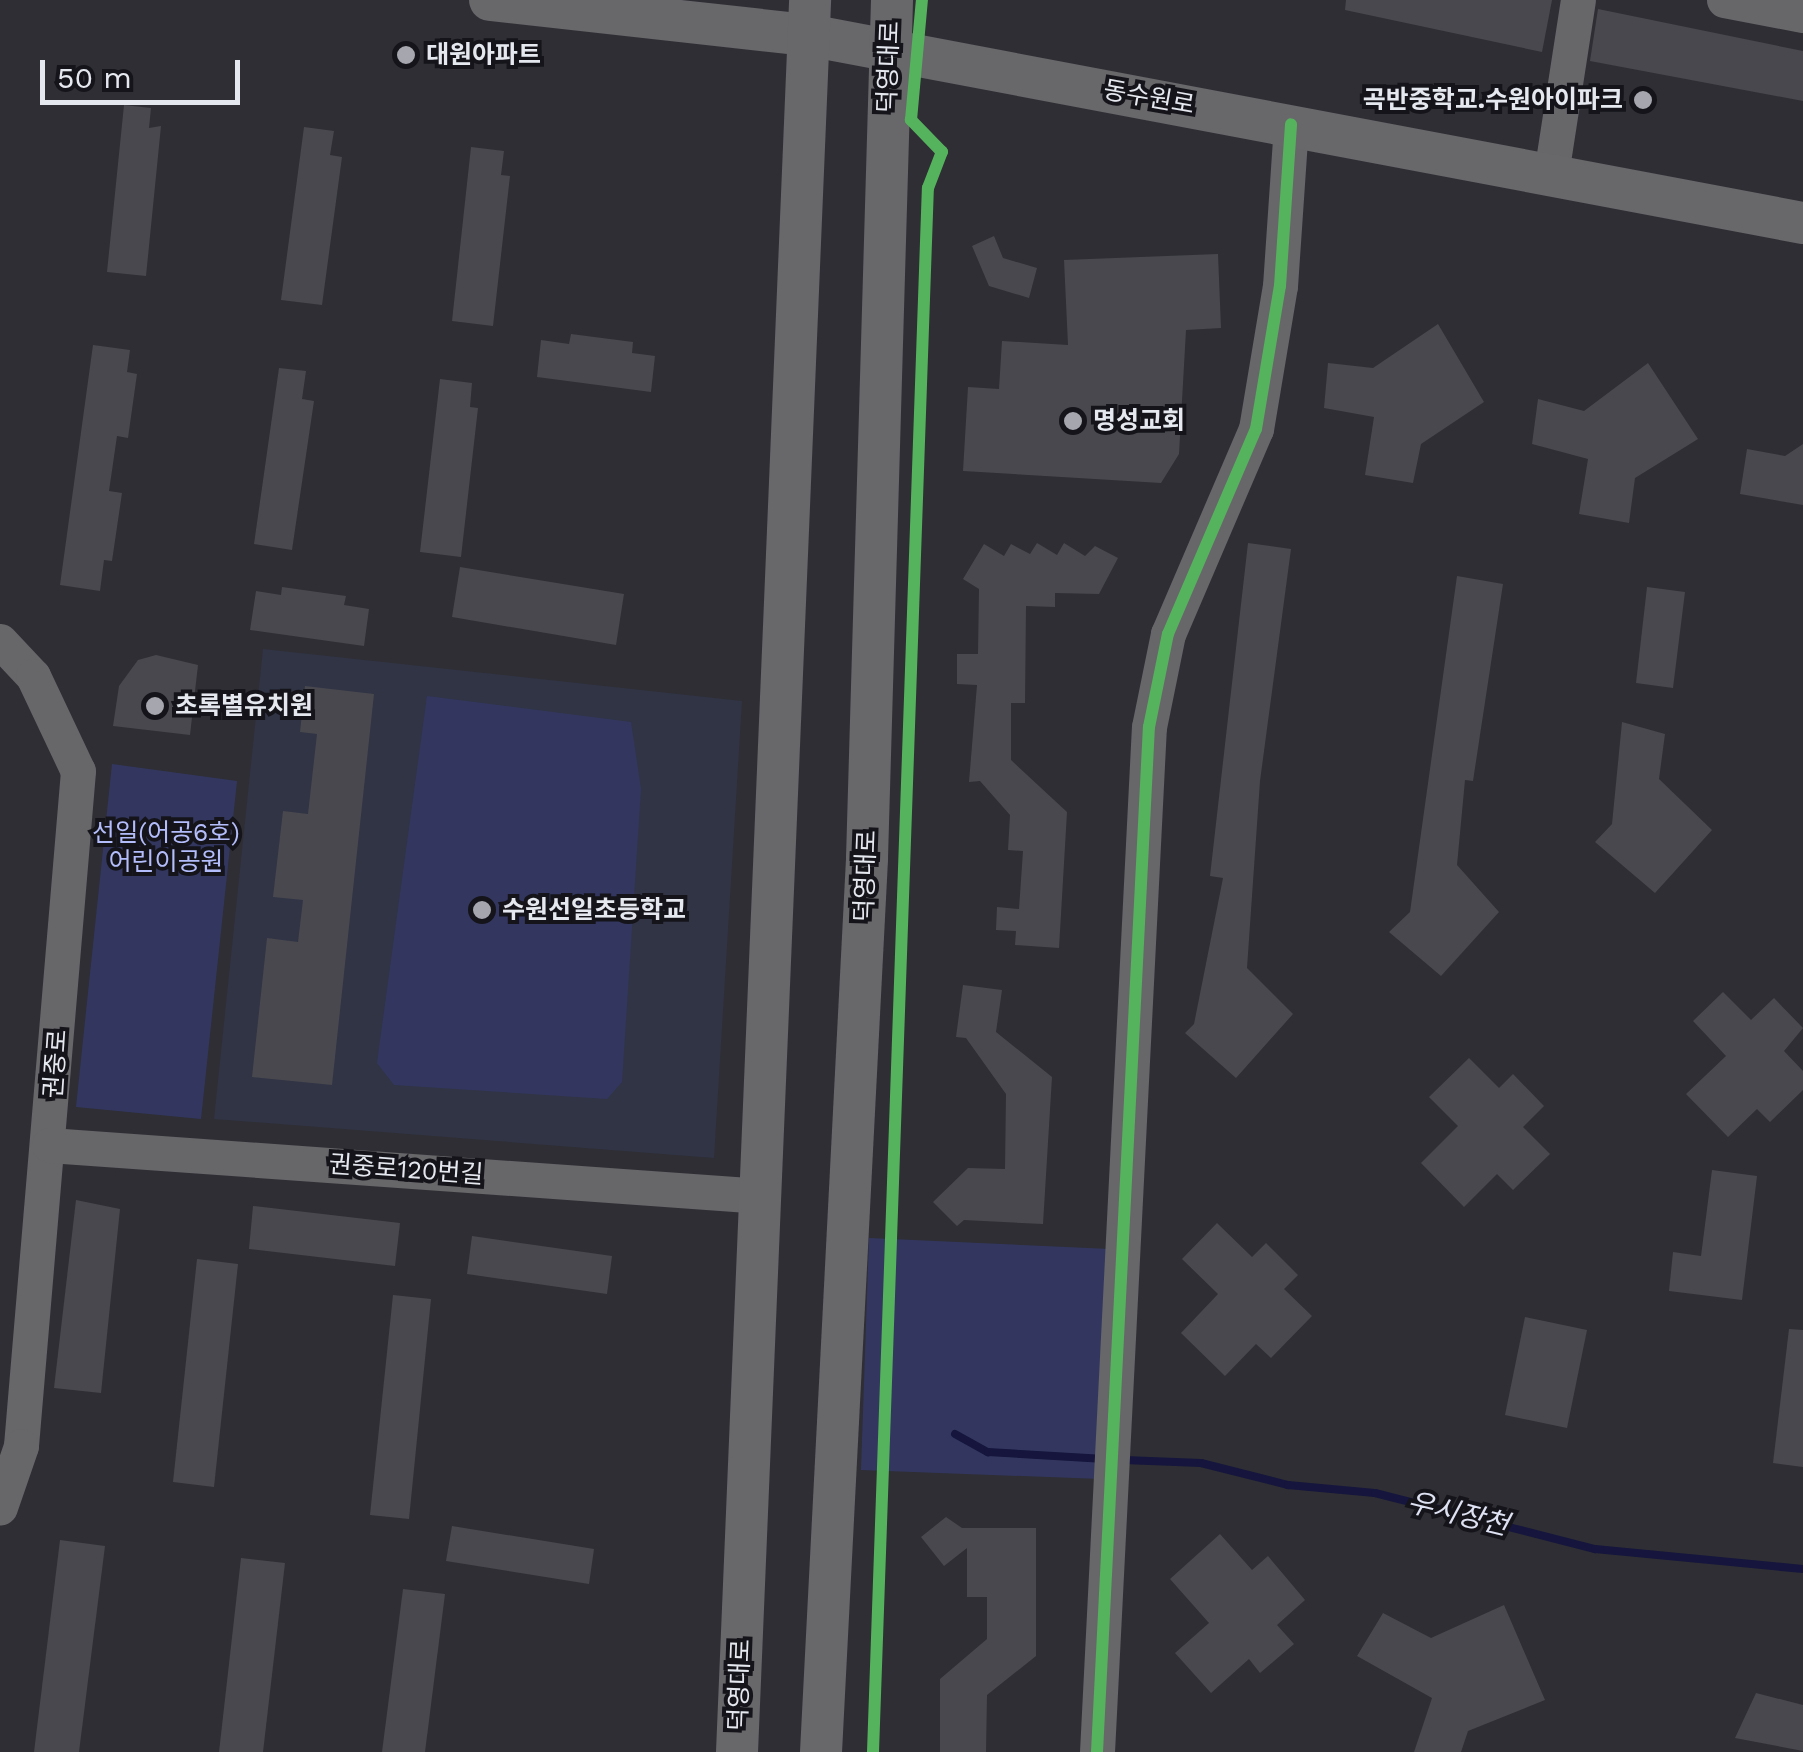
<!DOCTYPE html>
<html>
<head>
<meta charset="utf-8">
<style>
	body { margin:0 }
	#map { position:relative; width:1803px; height:1752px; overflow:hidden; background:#2e2e34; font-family:"Work Sans","Noto Sans KR",sans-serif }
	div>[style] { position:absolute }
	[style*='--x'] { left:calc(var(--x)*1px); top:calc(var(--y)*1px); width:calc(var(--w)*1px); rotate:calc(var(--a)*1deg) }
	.built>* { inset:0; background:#313445 }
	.green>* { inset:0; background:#33375f }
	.stream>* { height:8px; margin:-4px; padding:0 4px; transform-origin:4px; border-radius:4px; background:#15153d }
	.building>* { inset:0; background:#48484e }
	.minor>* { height:35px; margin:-17.5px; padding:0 17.5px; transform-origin:17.5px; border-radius:17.5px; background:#67676a }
	.major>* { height:42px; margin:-21px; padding:0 21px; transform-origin:21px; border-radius:21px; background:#68686b }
	.cycleway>* { height:12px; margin:-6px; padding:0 6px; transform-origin:6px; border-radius:6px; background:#56b35d }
	.dots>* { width:28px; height:28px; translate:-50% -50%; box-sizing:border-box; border:5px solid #14141a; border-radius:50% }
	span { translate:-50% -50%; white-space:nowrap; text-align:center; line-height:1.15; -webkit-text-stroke:8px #14141a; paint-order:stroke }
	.poi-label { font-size:25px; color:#e6e8f0; font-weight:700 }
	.left { translate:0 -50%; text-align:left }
	.right { translate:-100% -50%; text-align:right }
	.street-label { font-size:25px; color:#e6e8f0 }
	.park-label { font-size:25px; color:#b4bdfb }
	.water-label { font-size:28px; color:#dfe2f2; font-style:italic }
	.scale { position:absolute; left:40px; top:60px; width:200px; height:45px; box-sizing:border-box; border:5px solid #e6e8f0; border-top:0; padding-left:12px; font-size:30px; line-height:35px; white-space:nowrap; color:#e6e8f0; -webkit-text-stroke:8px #14141a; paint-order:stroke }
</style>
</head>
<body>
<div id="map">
	<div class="built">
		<i style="clip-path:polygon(263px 649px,742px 701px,714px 1158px,214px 1119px)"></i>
	</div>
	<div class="green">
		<i style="clip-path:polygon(427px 696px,631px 722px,641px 789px,622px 1082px,607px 1099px,394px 1085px,377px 1063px)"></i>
		<i style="clip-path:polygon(112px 764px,237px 781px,201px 1119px,76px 1107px)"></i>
		<i style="clip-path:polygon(869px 1238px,1110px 1249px,1101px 1479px,861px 1470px)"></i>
	</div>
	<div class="stream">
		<i style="--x:955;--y:1434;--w:38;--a:29"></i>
		<i style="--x:988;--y:1452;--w:117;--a:3.4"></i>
		<i style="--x:1124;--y:1460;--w:77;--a:2.2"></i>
		<i style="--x:1201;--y:1463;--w:90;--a:14.2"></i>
		<i style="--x:1288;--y:1485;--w:87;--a:5.3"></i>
		<i style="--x:1375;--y:1493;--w:227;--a:14.3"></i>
		<i style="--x:1595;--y:1549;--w:209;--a:5.5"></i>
	</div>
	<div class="building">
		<i style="clip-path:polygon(1346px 0,1552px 0,1542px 52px,1345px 10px)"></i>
		<i style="clip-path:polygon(1598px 9px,1803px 51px,1803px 101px,1590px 61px)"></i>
		<i style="clip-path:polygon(124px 105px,151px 108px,149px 128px,161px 126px,146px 276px,107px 272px)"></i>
		<i style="clip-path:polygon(304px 127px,334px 131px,330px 155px,342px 157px,322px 305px,281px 300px)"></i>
		<i style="clip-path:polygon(471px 147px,504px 151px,501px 175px,510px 176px,493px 326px,452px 321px)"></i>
		<i style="clip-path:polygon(994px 236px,1003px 258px,1037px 268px,1029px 298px,989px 286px,972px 246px)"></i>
		<i style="clip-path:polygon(1218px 254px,1221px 328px,1186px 330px,1179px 454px,1161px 483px,963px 471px,968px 387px,999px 389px,1002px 341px,1068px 345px,1064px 260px)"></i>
		<i style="clip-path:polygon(1438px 324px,1484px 402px,1421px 444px,1413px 483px,1365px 475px,1374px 417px,1324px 408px,1328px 363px,1373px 368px)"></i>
		<i style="clip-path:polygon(571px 334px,633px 342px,632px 353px,655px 356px,651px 392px,537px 377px,541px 340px,569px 344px)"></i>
		<i style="clip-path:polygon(93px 345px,130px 350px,127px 372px,137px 374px,128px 438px,117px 436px,109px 491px,122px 493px,112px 561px,104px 560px,100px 591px,60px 585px)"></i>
		<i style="clip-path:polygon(1648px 363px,1698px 439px,1635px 478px,1629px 523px,1579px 514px,1588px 459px,1532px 444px,1538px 399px,1584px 411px)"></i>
		<i style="clip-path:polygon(279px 368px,306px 371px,302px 399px,314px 401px,292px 550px,254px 544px)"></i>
		<i style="clip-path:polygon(440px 379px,472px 383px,470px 407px,478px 408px,461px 557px,420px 552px)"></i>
		<i style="clip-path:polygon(1803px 444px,1803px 505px,1740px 494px,1747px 449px,1785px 456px)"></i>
		<i style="clip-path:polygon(1037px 543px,1057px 555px,1064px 543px,1085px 556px,1095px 546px,1118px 558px,1099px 594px,1055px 593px,1055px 607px,1026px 606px,1025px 703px,1011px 703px,1011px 760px,1067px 812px,1059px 948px,1015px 945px,1016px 931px,996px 930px,997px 907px,1019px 909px,1023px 851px,1008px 850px,1010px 815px,980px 781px,969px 782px,977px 685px,957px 684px,957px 654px,978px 654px,979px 589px,963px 579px,984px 544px,1004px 556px,1011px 544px,1030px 554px)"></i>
		<i style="clip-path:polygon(1248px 543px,1291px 549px,1260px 781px,1247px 968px,1293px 1014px,1236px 1078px,1185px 1033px,1194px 1024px,1223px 878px,1210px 876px)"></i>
		<i style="clip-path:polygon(460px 567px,624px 594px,616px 645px,452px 617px)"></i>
		<i style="clip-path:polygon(1457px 576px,1503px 584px,1473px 781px,1465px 780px,1457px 865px,1499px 912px,1441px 976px,1389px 932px,1410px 912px)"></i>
		<i style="clip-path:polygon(282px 587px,346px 596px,344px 605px,369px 609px,364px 646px,250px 630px,256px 591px,281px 595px)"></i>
		<i style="clip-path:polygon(1647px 587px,1685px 592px,1673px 688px,1636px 683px)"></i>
		<i style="clip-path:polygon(156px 655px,198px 665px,190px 735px,113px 726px,119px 686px,138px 660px)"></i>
		<i style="clip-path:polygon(305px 686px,374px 694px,332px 1085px,252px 1077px,267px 938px,298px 942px,303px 900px,273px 897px,283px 811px,308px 814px,317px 734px,300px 732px)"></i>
		<i style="clip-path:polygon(1622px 722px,1665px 734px,1659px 779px,1712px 830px,1655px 893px,1595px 842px,1612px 824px)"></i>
		<i style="clip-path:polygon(963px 985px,1002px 990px,996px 1032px,1052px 1077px,1043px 1224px,964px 1220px,957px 1226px,933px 1202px,968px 1168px,1005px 1169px,1006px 1094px,966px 1038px,956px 1037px)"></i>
		<i style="clip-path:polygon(1723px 992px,1751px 1020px,1774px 998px,1803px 1028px,1784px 1051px,1803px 1071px,1803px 1090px,1770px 1122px,1757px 1109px,1728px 1137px,1686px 1094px,1726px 1056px,1693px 1021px)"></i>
		<i style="clip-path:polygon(1469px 1058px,1499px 1088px,1513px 1074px,1544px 1106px,1523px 1127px,1550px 1154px,1513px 1190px,1497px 1174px,1464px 1207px,1421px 1163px,1458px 1126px,1429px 1097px)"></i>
		<i style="clip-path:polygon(1712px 1170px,1757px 1176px,1742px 1300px,1669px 1291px,1673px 1252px,1701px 1256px)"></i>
		<i style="clip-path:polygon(76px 1200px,120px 1209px,101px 1393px,54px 1388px)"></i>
		<i style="clip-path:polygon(253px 1206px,400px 1223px,395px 1266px,249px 1249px)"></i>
		<i style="clip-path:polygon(1217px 1223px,1252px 1257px,1266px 1243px,1298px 1275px,1284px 1289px,1312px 1316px,1271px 1358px,1256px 1344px,1225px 1376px,1181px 1333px,1218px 1294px,1182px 1259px)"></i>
		<i style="clip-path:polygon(472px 1236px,612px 1256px,607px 1294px,467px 1274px)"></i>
		<i style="clip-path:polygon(197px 1259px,238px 1264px,214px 1487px,173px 1482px)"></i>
		<i style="clip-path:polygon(393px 1295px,431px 1299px,409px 1519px,370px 1515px)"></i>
		<i style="clip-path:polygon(1525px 1317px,1587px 1330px,1567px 1428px,1505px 1415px)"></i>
		<i style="clip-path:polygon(1789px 1329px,1803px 1330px,1803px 1467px,1773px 1463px)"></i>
		<i style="clip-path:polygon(946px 1517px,962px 1528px,1036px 1528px,1036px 1656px,987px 1695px,986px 1752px,940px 1752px,940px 1679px,987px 1639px,987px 1597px,967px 1597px,967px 1548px,944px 1566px,921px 1537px)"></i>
		<i style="clip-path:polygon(452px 1526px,594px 1549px,589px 1584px,446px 1561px)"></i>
		<i style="clip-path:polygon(1220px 1534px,1252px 1570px,1268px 1556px,1305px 1600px,1277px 1625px,1294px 1644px,1260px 1673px,1249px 1659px,1211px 1693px,1175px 1653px,1209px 1623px,1170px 1579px)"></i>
		<i style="clip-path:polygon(60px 1540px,105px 1546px,79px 1752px,34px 1752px)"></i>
		<i style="clip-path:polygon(241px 1558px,285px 1563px,263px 1752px,219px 1752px)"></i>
		<i style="clip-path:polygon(403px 1589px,445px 1594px,425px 1752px,382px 1752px)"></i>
		<i style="clip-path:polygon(1504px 1605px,1545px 1700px,1468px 1731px,1461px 1752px,1414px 1752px,1432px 1698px,1357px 1656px,1383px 1613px,1431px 1638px)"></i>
		<i style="clip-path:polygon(1756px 1693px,1803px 1705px,1803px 1751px,1735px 1738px)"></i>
	</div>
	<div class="minor">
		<i style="--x:1724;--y:0;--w:80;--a:10.8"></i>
		<i style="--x:1551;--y:174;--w:176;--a:-81.2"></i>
		<i style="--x:0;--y:641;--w:48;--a:46.7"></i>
		<i style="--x:33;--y:676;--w:105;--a:64.7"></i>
		<i style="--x:78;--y:771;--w:677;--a:94.83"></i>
		<i style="--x:21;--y:1446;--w:65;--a:109"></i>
		<i style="--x:49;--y:1145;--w:715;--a:4.09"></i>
		<i style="--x:1097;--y:1752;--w:1026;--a:-87.1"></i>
		<i style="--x:1149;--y:727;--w:95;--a:-78.5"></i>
		<i style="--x:1168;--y:634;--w:223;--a:-66.8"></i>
		<i style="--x:1256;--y:429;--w:145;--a:-80.5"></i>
		<i style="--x:1280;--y:286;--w:162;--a:-86.1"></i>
	</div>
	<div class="major">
		<i style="--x:490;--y:0;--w:320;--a:6.3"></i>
		<i style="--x:808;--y:35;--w:1013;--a:10.7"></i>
		<i style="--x:737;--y:1752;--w:1754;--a:-87.61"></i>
		<i style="--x:821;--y:1752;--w:895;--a:-87.05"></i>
		<i style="--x:867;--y:858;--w:858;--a:-88.33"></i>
	</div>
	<div class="cycleway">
		<i style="--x:873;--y:1752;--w:1565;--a:-87.99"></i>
		<i style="--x:928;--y:188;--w:39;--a:-69"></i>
		<i style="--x:942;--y:152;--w:45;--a:-134.1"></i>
		<i style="--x:911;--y:120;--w:121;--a:-84.8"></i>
		<i style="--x:1097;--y:1752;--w:1026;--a:-87.1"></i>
		<i style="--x:1149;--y:727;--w:95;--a:-78.5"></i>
		<i style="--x:1168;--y:634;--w:223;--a:-66.8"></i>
		<i style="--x:1256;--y:429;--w:145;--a:-80.5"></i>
		<i style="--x:1280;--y:286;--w:162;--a:-86.1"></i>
	</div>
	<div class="dots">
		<i style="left:406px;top:55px;background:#a6a7ae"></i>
		<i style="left:1643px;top:100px;background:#a6a7ae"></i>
		<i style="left:1073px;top:421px;background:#a6a7ae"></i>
		<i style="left:155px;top:706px;background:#a6a7ae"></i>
		<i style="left:482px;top:910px;background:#a6a7ae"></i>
	</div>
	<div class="poi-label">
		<span class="left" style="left:426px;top:55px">대원아파트</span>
		<span class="right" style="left:1623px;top:100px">곡반중학교.수원아이파크</span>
		<span class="left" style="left:1093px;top:421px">명성교회</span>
		<span class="left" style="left:175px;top:706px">초록별유치원</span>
		<span class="left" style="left:502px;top:910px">수원선일초등학교</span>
	</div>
	<div class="street-label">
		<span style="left:889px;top:67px;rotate:-88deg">덕영대로</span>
		<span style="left:1149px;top:98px;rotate:10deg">동수원로</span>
		<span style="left:866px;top:876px;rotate:-88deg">덕영대로</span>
		<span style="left:56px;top:1064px;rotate:-86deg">권중로</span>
		<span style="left:406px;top:1170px;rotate:4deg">권중로120번길</span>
		<span style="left:740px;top:1685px;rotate:-88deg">덕영대로</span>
	</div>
	<div class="park-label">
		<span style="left:166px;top:848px">선일(어공6호)<br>어린이공원</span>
	</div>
	<div class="water-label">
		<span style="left:1458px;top:1514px;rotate:14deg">우시장천</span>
	</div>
	<div class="scale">50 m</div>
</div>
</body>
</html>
